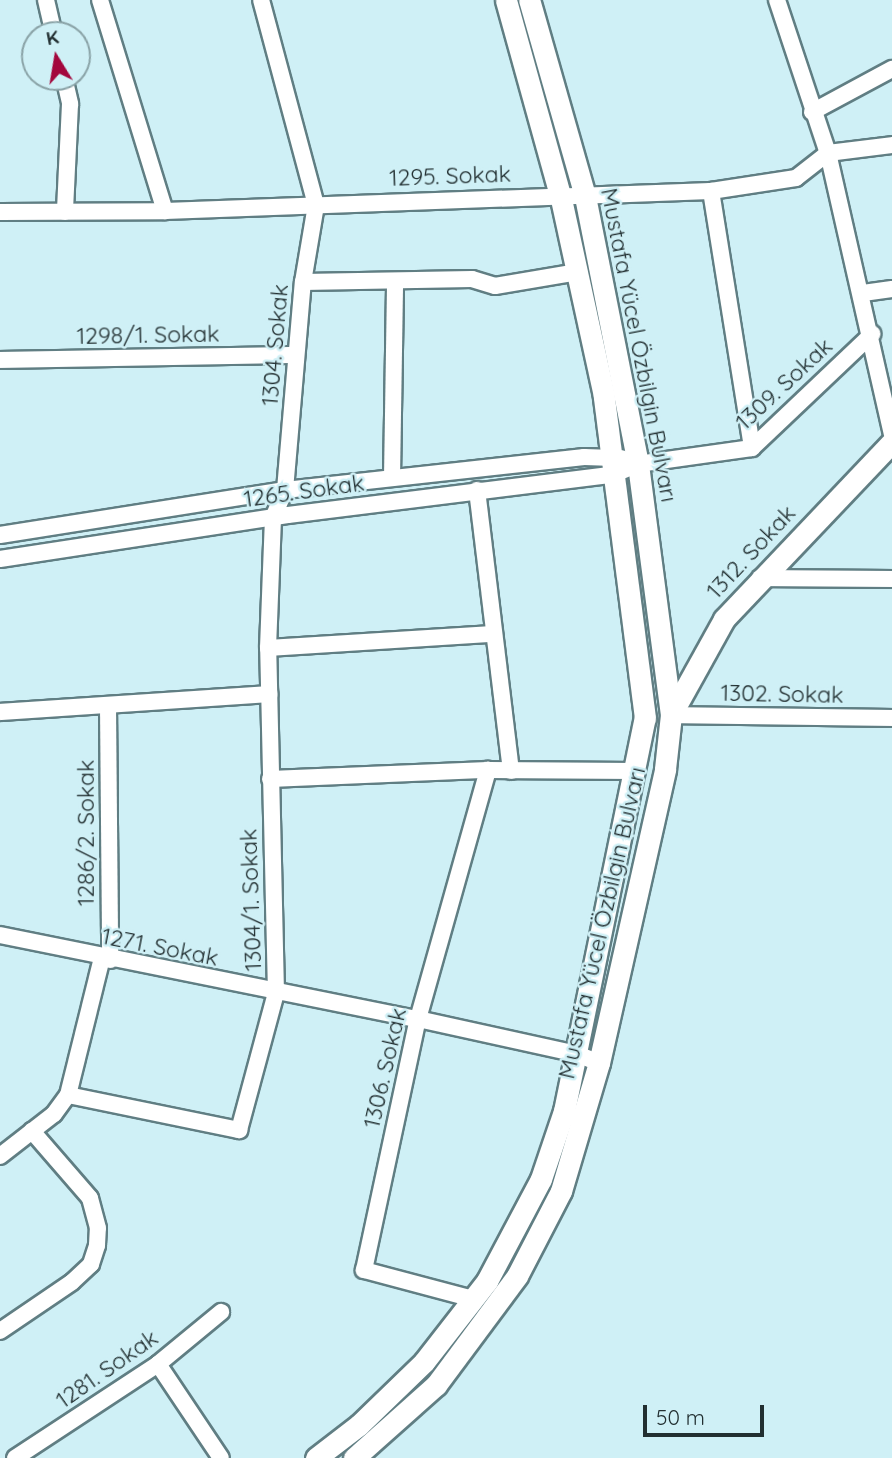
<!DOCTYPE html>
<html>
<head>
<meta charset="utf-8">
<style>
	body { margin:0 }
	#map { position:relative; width:892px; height:1458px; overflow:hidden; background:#cff0f6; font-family:Quicksand,sans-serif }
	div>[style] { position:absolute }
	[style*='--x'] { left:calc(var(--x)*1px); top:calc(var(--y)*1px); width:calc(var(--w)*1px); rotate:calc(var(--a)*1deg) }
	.roads { filter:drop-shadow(2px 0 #607e83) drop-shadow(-2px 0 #607e83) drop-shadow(0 2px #607e83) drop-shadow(0 -2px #607e83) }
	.street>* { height:16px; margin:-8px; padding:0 8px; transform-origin:8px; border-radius:8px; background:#fff }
	.secondary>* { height:21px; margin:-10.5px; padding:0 10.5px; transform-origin:10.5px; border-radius:10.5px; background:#fff }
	span { translate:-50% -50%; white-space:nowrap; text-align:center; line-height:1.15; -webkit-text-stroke:5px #cff0f6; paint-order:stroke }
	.street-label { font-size:23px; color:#222f31 }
	.north { position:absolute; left:21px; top:21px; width:70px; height:70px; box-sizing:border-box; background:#cff0f6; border:2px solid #8aa3a7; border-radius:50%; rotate:349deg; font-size:19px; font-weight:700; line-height:28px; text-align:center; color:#222f31 }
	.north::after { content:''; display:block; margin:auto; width:24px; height:32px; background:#a3073d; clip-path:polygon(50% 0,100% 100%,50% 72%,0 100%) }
	.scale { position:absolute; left:643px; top:1405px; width:121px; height:32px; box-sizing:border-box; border:4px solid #222f31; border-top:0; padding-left:9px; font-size:21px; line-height:24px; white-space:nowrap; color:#222f31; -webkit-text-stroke:5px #cff0f6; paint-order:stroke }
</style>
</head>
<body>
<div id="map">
	<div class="roads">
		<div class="street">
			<i style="--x:46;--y:0;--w:36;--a:77"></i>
			<i style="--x:100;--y:0;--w:221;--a:72.9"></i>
			<i style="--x:777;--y:0;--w:161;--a:71.6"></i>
			<i style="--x:828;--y:153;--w:288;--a:77.2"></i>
			<i style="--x:64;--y:77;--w:28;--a:77"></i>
			<i style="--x:70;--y:104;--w:108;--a:92.7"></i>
			<i style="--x:812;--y:112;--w:91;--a:-28.3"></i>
			<i style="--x:711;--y:191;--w:260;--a:80.9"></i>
			<i style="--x:0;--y:212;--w:165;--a:-0.3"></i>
			<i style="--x:165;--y:211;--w:546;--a:-2.1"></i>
			<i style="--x:711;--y:191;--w:86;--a:-8.7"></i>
			<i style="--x:796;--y:178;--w:41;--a:-38"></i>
			<i style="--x:828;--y:153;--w:64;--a:-7.1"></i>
			<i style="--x:303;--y:282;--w:169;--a:-1"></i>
			<i style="--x:472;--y:279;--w:24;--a:17"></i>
			<i style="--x:495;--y:286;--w:84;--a:-9.6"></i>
			<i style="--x:863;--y:293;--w:29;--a:-8"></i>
			<i style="--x:0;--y:360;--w:296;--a:-1"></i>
			<i style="--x:392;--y:478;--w:197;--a:-89.1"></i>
			<i style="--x:477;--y:490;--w:283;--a:83.1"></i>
			<i style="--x:0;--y:535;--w:289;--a:-9"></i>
			<i style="--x:285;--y:490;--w:301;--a:-6.3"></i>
			<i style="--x:584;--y:457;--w:38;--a:2"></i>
			<i style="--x:0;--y:559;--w:291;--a:-8.7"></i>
			<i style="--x:288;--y:515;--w:330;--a:-7.1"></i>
			<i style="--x:615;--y:474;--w:25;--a:-23"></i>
			<i style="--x:638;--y:464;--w:115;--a:-8"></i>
			<i style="--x:752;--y:448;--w:166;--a:-43.5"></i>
			<i style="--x:760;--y:578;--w:132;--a:0.4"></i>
			<i style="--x:268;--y:648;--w:225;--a:-3.6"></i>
			<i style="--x:108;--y:706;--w:254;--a:89.5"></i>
			<i style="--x:0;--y:712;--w:270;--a:-3.8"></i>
			<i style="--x:671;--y:715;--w:221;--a:0.8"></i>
			<i style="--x:270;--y:779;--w:218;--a:-2.4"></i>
			<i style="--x:488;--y:770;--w:148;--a:0.4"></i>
			<i style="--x:0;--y:935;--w:426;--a:11.4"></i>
			<i style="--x:418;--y:1019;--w:163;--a:12.4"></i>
			<i style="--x:577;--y:1054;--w:24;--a:22"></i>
			<i style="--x:68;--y:1095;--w:175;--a:11.6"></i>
			<i style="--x:239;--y:1130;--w:142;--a:-74.9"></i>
			<i style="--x:276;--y:993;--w:345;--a:-91.3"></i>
			<i style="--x:268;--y:648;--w:130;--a:-87.8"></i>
			<i style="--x:273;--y:518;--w:30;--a:-67"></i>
			<i style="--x:285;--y:490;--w:209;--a:-85.1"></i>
			<i style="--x:303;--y:282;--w:78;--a:-80.4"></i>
			<i style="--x:316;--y:205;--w:212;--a:-105"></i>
			<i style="--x:0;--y:1156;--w:68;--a:-37.9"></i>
			<i style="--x:54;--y:1114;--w:24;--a:-54"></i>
			<i style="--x:68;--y:1095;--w:141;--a:-76.1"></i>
			<i style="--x:473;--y:1299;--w:113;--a:-165.1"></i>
			<i style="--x:364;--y:1270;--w:257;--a:-77.9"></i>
			<i style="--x:418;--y:1019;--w:259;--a:-74.3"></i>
			<i style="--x:0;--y:1331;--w:87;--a:-34.2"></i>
			<i style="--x:72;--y:1282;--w:26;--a:-43"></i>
			<i style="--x:91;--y:1264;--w:20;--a:-72"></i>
			<i style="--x:97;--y:1245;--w:17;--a:-87"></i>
			<i style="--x:98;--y:1228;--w:31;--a:-105"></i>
			<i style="--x:90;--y:1198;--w:89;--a:-130.9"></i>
			<i style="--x:158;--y:1364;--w:113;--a:56.2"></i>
			<i style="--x:15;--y:1458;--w:171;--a:-33.3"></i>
			<i style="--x:158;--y:1364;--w:82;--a:-39.5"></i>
		</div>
		<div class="secondary">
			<i style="--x:672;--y:713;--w:107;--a:-61"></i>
			<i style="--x:724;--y:619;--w:244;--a:-46.5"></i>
			<i style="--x:316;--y:1458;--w:54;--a:-37.5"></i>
			<i style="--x:359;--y:1425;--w:91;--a:-44.1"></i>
			<i style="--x:424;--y:1362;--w:103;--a:-52.1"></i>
			<i style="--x:487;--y:1281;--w:115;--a:-62.1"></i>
			<i style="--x:541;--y:1179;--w:72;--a:-71.3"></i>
			<i style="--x:564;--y:1111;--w:401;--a:-78.4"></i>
			<i style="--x:645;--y:718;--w:325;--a:-97.3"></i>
			<i style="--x:604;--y:396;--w:206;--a:-102.3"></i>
			<i style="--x:560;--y:195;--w:202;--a:-105.5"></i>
			<i style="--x:354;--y:1458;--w:110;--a:-41.7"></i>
			<i style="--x:436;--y:1385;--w:136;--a:-53.4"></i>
			<i style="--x:517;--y:1276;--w:96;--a:-62.6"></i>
			<i style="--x:561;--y:1191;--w:134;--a:-73.5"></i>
			<i style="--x:599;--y:1063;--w:301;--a:-77.3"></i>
			<i style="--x:665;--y:769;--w:54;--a:-83.7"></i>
			<i style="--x:671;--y:715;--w:253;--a:-97.5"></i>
			<i style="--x:638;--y:464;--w:273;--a:-101.2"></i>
			<i style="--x:585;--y:196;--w:204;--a:-105.9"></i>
		</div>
	</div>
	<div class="street-label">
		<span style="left:450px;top:176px;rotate:-2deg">1295. Sokak</span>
		<span style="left:148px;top:335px;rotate:-1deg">1298/1. Sokak</span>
		<span style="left:275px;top:345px;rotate:-85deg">1304. Sokak</span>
		<span style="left:639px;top:345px;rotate:79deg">Mustafa Yücel Özbilgin Bulvarı</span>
		<span style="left:784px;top:384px;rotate:-43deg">1309. Sokak</span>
		<span style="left:304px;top:491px;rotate:-8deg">1265. Sokak</span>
		<span style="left:751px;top:552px;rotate:-47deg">1312. Sokak</span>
		<span style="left:782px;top:694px;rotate:1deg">1302. Sokak</span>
		<span style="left:86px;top:833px;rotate:-90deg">1286/2. Sokak</span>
		<span style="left:251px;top:900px;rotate:-92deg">1304/1. Sokak</span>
		<span style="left:602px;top:923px;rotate:-77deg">Mustafa Yücel Özbilgin Bulvarı</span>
		<span style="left:160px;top:947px;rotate:11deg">1271. Sokak</span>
		<span style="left:385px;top:1068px;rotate:-77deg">1306. Sokak</span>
		<span style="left:107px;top:1369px;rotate:-35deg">1281. Sokak</span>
	</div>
	<div class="north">K</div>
	<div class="scale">50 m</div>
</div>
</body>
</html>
